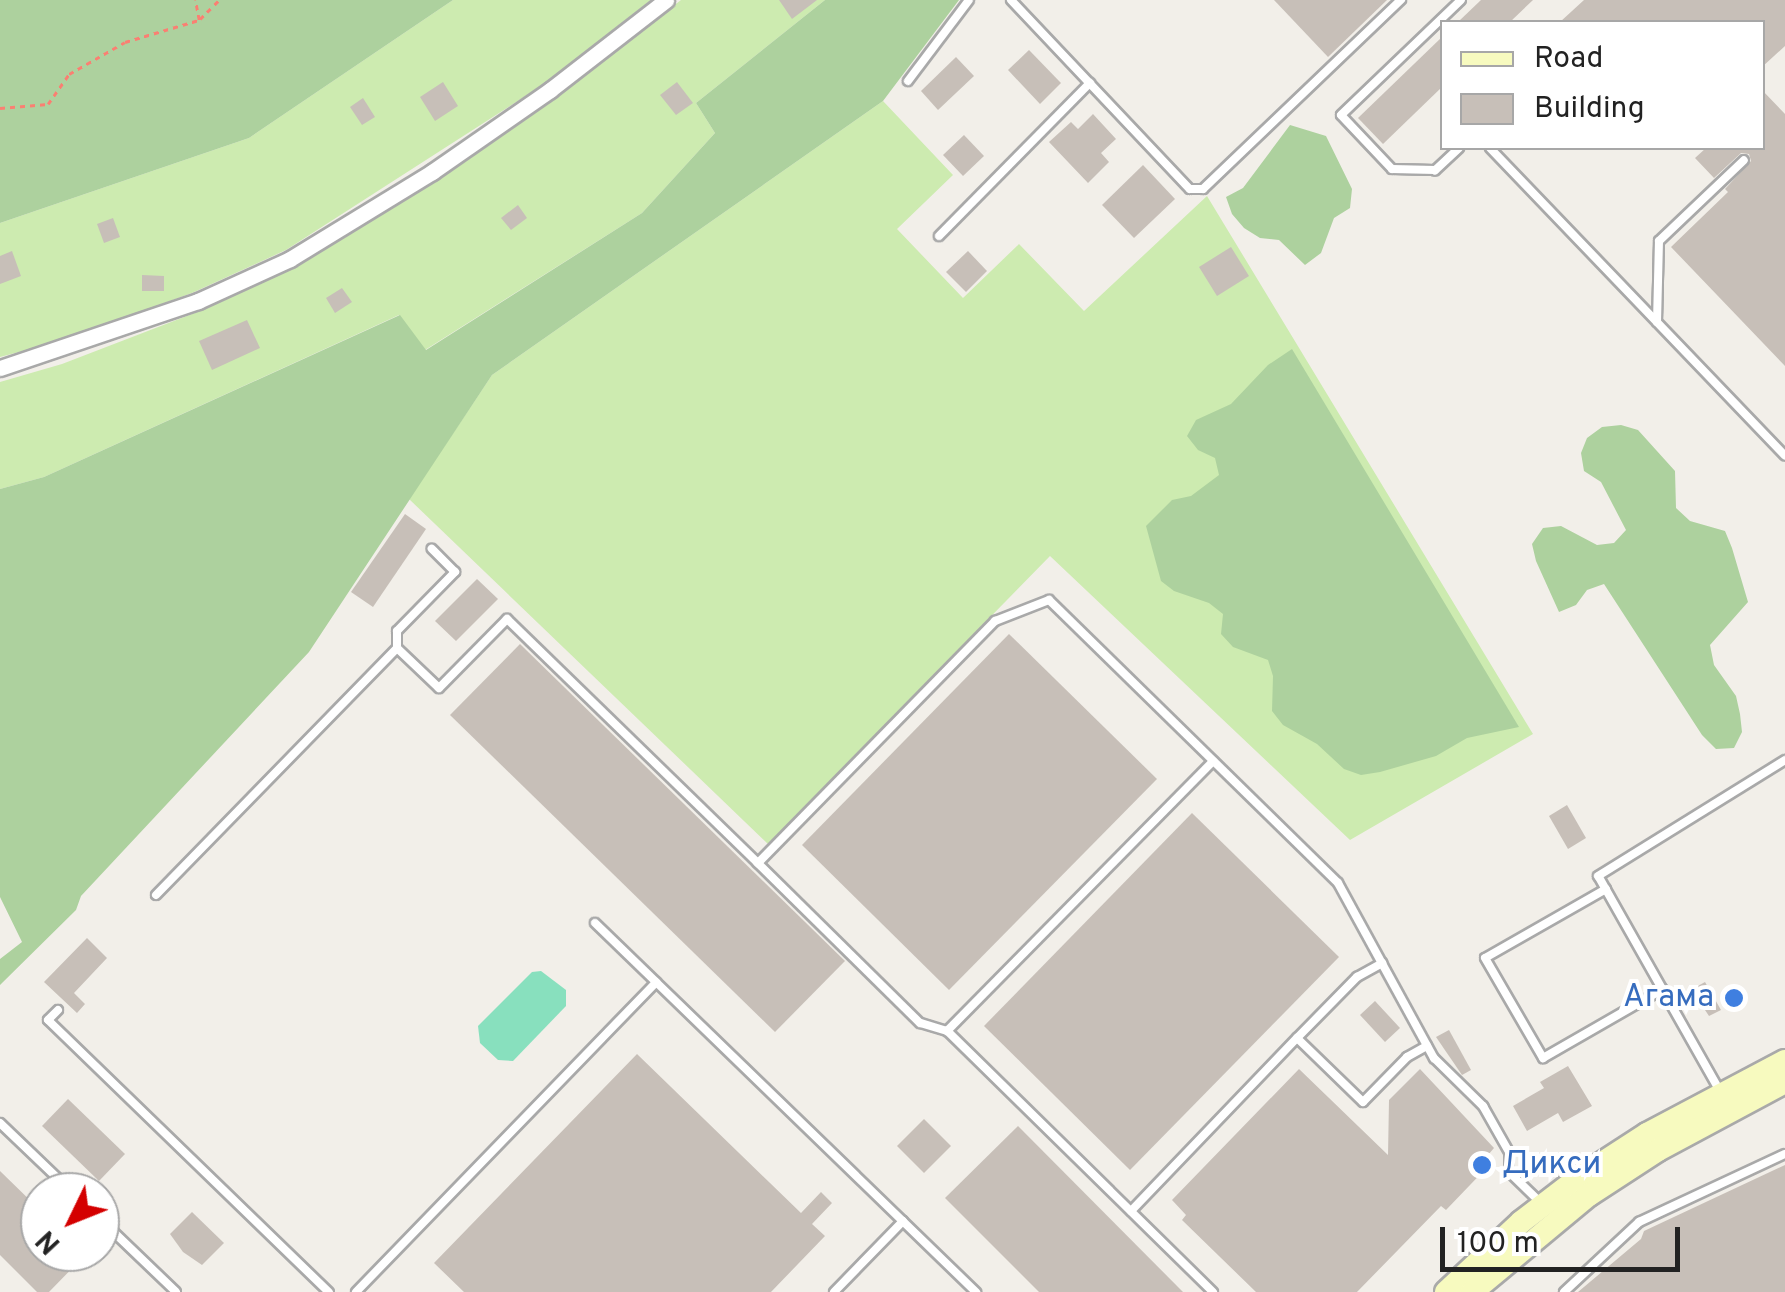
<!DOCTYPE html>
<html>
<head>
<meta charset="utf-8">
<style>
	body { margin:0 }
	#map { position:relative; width:1785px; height:1292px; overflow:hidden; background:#f2efe9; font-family:Overpass,sans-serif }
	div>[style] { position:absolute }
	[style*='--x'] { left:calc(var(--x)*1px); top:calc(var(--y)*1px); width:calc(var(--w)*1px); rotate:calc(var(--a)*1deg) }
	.grass>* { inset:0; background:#cdebb0 }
	.forest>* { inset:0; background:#add19e }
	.pitch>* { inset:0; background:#88e0be }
	.building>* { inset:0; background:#c7bfb8 }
	.path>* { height:2.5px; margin-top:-1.25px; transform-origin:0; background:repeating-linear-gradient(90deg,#fa8072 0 5px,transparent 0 10px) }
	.roads { filter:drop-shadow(2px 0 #a9a9a9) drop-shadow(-2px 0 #a9a9a9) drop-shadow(0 2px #a9a9a9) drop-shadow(0 -2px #a9a9a9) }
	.lane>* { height:8px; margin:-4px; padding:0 4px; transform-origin:4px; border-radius:4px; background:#fff }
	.street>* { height:15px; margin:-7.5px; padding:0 7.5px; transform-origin:7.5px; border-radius:7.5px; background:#fff }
	.secondary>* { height:22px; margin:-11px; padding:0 11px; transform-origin:11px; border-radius:11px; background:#f7fabf }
	.dots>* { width:28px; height:28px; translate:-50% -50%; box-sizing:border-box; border:5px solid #fff; border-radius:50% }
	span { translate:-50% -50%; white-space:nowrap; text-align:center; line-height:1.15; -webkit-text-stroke:8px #fff; paint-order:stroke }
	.shop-label { font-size:32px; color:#366cbe }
	.right { translate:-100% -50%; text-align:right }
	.left { translate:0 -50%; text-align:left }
	.legend { position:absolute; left:1440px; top:20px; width:325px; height:130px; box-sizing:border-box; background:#fff; border:2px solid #a7a7a7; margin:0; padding:12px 18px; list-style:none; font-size:30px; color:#222 }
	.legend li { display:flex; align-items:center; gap:20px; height:50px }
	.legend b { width:50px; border:2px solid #a7a7a7 }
	.north { position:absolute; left:20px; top:1172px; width:100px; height:100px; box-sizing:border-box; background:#fff; border:2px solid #a7a7a7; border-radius:50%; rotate:227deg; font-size:28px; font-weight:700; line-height:40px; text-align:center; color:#222 }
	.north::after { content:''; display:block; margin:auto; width:35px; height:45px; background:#d40000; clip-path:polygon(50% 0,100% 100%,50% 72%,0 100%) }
	.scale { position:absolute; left:1440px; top:1227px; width:240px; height:45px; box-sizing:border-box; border:5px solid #222; border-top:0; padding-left:12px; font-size:30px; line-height:35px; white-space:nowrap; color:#222; -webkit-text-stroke:8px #fff; paint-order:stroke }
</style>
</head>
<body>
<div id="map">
	<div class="grass">
		<i style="clip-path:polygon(453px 0,651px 0,544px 84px,286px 250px,192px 293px,57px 342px,0 357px,0 223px,249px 138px)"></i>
		<i style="clip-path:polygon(681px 0,825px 0,696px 103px,715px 133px,642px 213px,425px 350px,399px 315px,44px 477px,0 489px,0 382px,62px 364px,205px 309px,295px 266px,437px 181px,555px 99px)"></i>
		<i style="clip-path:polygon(883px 101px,953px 175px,897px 229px,963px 298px,1019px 244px,1084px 311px,1207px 196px,1533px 734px,1350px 840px,1050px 556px,768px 844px,409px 499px,492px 375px)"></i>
	</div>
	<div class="forest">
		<i style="clip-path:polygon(0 0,453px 0,249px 138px,0 223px)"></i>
		<i style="clip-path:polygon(825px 0,959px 0,883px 101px,492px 375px,309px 652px,81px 896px,76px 910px,0 985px,0 959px,22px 942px,0 897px,0 489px,44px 477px,400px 315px,426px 350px,642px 213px,715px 133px,696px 103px)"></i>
		<i style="clip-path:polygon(1290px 125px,1326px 136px,1352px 189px,1350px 208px,1334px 218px,1321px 253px,1305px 265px,1279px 240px,1260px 238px,1244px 228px,1232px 214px,1226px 197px,1243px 188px)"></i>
		<i style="clip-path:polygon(1292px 349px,1519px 727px,1467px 738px,1436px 756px,1380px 772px,1361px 775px,1344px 769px,1317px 744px,1283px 725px,1272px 711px,1273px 676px,1268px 660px,1233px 647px,1221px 634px,1223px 614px,1209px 603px,1174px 591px,1161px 581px,1146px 526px,1172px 500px,1191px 496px,1219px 475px,1215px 458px,1198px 450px,1187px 436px,1196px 420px,1231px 404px,1268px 365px)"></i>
		<i style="clip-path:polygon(1621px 425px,1638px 430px,1675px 471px,1676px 508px,1690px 521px,1725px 531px,1732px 548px,1748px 602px,1710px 645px,1714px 665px,1736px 696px,1740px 714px,1742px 732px,1734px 748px,1716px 749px,1702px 735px,1604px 584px,1587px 590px,1576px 605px,1559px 612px,1536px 561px,1532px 544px,1543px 528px,1561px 526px,1597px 545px,1614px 543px,1626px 530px,1601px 482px,1584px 471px,1581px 453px,1587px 438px,1602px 427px)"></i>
	</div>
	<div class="pitch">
		<i style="clip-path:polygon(541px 971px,566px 990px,566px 1006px,513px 1061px,498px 1060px,480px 1043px,478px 1026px,532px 972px)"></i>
	</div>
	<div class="building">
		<i style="clip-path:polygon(779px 0,817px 0,792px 19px)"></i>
		<i style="clip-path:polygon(1274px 0,1387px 0,1328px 57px)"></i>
		<i style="clip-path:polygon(1481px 0,1533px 0,1510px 22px,1458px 22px)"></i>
		<i style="clip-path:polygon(1584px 0,1785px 0,1785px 46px,1762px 67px,1762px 22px,1560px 22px)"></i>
		<i style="clip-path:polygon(1442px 37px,1442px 87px,1383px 144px,1358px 118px)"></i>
		<i style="clip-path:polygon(1029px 50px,1061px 83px,1040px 104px,1008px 70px)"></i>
		<i style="clip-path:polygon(956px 57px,974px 76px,938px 110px,921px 91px)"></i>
		<i style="clip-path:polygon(443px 82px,458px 106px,435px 121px,420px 97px)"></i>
		<i style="clip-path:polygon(677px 82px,693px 103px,676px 115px,660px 95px)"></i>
		<i style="clip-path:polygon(1762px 90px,1785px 114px,1785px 366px,1671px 247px,1728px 192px,1725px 189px,1751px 161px,1749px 154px,1741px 153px,1714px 178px,1695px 158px,1706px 148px,1762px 148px)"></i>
		<i style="clip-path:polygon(363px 98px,375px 117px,362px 125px,350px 107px)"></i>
		<i style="clip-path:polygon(1093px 114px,1116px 139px,1101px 153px,1109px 162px,1088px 183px,1049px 142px,1071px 122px,1078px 129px)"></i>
		<i style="clip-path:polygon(964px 135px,984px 156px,963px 176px,943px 155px)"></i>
		<i style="clip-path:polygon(1143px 165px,1175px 199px,1134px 238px,1102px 205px)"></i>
		<i style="clip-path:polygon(518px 205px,527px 218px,511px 230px,501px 218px)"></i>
		<i style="clip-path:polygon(113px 218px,120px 237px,104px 243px,97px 224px)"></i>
		<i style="clip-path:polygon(1231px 247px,1249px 276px,1217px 296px,1199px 267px)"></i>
		<i style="clip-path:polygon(12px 251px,21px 276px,0 284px,0 256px)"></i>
		<i style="clip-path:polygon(968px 251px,987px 271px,966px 292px,946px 272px)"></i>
		<i style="clip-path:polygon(142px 275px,164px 276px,164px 291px,142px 291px)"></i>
		<i style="clip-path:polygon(342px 288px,352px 302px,335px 313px,326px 298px)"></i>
		<i style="clip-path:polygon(247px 320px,260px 348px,212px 370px,199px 341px)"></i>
		<i style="clip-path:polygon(405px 514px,426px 529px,373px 607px,351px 592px)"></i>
		<i style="clip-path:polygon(477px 579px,498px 599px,456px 641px,435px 621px)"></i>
		<i style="clip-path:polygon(1009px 634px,1157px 779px,949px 990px,802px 845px)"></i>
		<i style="clip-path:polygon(520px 644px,845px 961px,775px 1032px,450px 715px)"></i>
		<i style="clip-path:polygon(1567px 805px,1586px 838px,1568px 849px,1549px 816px)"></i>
		<i style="clip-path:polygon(1192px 813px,1339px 957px,1130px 1170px,984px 1026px)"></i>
		<i style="clip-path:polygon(87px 938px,107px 958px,74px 993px,85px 1004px,77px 1013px,44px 982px)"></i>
		<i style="clip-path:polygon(1705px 982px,1721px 1010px,1709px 1016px,1701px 1004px,1694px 1008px,1685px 993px)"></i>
		<i style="clip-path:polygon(1375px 1001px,1400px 1028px,1385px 1042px,1360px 1015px)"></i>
		<i style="clip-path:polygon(1449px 1030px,1471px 1070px,1462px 1075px,1436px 1037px)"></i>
		<i style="clip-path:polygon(637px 1054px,801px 1213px,821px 1192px,832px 1203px,812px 1224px,825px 1236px,771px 1292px,464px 1292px,434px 1263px)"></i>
		<i style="clip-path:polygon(1568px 1066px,1592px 1106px,1563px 1122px,1558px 1113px,1527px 1131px,1513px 1106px,1544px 1088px,1540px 1082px)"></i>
		<i style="clip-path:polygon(1299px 1069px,1388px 1155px,1389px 1100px,1420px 1069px,1494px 1148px,1488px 1155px,1494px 1160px,1446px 1210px,1441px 1206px,1357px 1292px,1256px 1292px,1182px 1220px,1186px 1215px,1172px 1200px)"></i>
		<i style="clip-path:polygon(68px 1099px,125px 1154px,99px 1181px,42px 1126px)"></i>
		<i style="clip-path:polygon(924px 1119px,951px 1146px,924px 1173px,897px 1146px)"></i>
		<i style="clip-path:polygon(1018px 1126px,1183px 1292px,1039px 1292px,945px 1198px)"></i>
		<i style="clip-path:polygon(1785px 1165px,1785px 1292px,1578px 1292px,1641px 1239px,1644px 1231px)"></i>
		<i style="clip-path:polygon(0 1171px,40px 1210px,40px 1252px,88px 1252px,49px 1292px,37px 1292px,0 1255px)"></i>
		<i style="clip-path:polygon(192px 1212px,224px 1243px,202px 1265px,183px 1252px,170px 1234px)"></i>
	</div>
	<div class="path">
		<i style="--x:200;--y:19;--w:27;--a:-45"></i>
		<i style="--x:0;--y:108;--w:48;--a:-4.8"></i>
		<i style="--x:48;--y:104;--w:37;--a:-55"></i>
		<i style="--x:69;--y:74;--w:64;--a:-29.7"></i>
		<i style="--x:125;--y:42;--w:77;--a:-16.6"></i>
		<i style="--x:199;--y:20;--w:20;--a:-101"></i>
	</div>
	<div class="roads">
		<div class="lane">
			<i style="--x:1011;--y:0;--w:260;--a:46.6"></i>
			<i style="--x:1190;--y:189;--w:13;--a:0"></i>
			<i style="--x:1203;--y:189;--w:274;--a:-43.7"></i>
			<i style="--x:908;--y:81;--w:101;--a:-53"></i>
			<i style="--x:1459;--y:148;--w:33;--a:137"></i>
			<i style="--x:1435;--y:170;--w:43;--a:-178.7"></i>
			<i style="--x:1392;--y:169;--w:74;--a:-133.4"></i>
			<i style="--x:1341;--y:115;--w:166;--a:-43.8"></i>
			<i style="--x:1490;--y:148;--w:426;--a:46.2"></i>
			<i style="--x:939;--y:236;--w:215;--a:-45.4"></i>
			<i style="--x:1657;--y:322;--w:81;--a:-88.6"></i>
			<i style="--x:1659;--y:241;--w:117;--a:-43.6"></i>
			<i style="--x:397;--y:648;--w:17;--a:-90"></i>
			<i style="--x:397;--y:631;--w:83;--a:-45.5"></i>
			<i style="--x:455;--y:572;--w:33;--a:-135"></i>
			<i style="--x:1606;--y:889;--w:139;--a:150.3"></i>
			<i style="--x:1485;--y:958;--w:116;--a:59.9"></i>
			<i style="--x:1543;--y:1058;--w:138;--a:-29.9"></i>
			<i style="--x:156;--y:895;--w:345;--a:-45.7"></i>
			<i style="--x:397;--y:648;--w:58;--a:43.6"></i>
			<i style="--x:439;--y:688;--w:97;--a:-45.4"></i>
			<i style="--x:507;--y:619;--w:350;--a:44.2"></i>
			<i style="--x:595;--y:923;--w:85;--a:44"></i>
			<i style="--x:58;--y:1010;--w:14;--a:135"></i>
			<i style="--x:48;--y:1020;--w:391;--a:44.1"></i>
			<i style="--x:947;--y:1031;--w:379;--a:-45.4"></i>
			<i style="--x:1297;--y:1038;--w:86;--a:-45.5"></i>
			<i style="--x:1357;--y:977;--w:29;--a:-29"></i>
			<i style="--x:1721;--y:1093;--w:249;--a:-119.5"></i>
			<i style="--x:1598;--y:876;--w:220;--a:-31.8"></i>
			<i style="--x:0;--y:1123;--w:100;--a:43.8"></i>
			<i style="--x:1131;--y:1211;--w:240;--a:-46.2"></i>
			<i style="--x:1297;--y:1038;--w:92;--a:44.1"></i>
			<i style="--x:1363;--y:1102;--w:63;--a:-45.6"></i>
			<i style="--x:1407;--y:1057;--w:23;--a:-29"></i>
			<i style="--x:100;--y:1219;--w:105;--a:43.8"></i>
			<i style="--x:356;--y:1292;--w:431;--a:-45.9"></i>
			<i style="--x:656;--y:982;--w:446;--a:44.1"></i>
			<i style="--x:834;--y:1292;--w:99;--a:-45.8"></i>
			<i style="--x:1213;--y:1292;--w:373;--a:-135.5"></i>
			<i style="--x:947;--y:1031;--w:28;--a:-163"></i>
			<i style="--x:920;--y:1023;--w:228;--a:-135.4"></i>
			<i style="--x:758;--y:863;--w:339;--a:-45.6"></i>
			<i style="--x:995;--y:621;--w:58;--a:-21.3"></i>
			<i style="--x:1049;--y:600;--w:404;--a:44.4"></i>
			<i style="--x:1338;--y:883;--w:200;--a:61.3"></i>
			<i style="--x:1434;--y:1058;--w:69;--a:44.4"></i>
			<i style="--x:1483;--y:1106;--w:53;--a:60.5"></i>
			<i style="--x:1509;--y:1152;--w:20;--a:90"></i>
			<i style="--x:1509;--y:1172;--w:43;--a:44.1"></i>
			<i style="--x:1564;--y:1292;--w:103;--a:-43"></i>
			<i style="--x:1639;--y:1222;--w:161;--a:-25"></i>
		</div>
		<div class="street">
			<i style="--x:0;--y:368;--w:209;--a:-18.7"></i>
			<i style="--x:198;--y:301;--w:101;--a:-24.5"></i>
			<i style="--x:290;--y:259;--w:167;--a:-31.5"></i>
			<i style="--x:432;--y:172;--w:144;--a:-34.8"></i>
			<i style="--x:550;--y:90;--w:147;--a:-37.8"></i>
		</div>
		<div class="secondary">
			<i style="--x:1446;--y:1292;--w:103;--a:-43"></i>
			<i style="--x:1521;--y:1222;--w:69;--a:-37.4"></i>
			<i style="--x:1576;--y:1180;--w:85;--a:-32.9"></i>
			<i style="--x:1647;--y:1134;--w:156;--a:-27.9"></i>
			<i style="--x:1472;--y:1292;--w:152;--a:-39.7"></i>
			<i style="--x:1589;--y:1195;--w:82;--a:-33.1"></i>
			<i style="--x:1658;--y:1150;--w:144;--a:-28.2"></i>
		</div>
	</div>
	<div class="dots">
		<i style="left:1734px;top:998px;background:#3f7fe0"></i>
		<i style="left:1482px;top:1165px;background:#3f7fe0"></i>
	</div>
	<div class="shop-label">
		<span class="right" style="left:1714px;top:998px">Агама</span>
		<span class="left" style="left:1502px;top:1165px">Дикси</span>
	</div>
	<ul class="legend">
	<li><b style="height:12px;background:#f7fabf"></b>Road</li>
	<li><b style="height:28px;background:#c7bfb8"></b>Building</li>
	</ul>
	<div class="north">N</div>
	<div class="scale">100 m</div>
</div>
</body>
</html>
